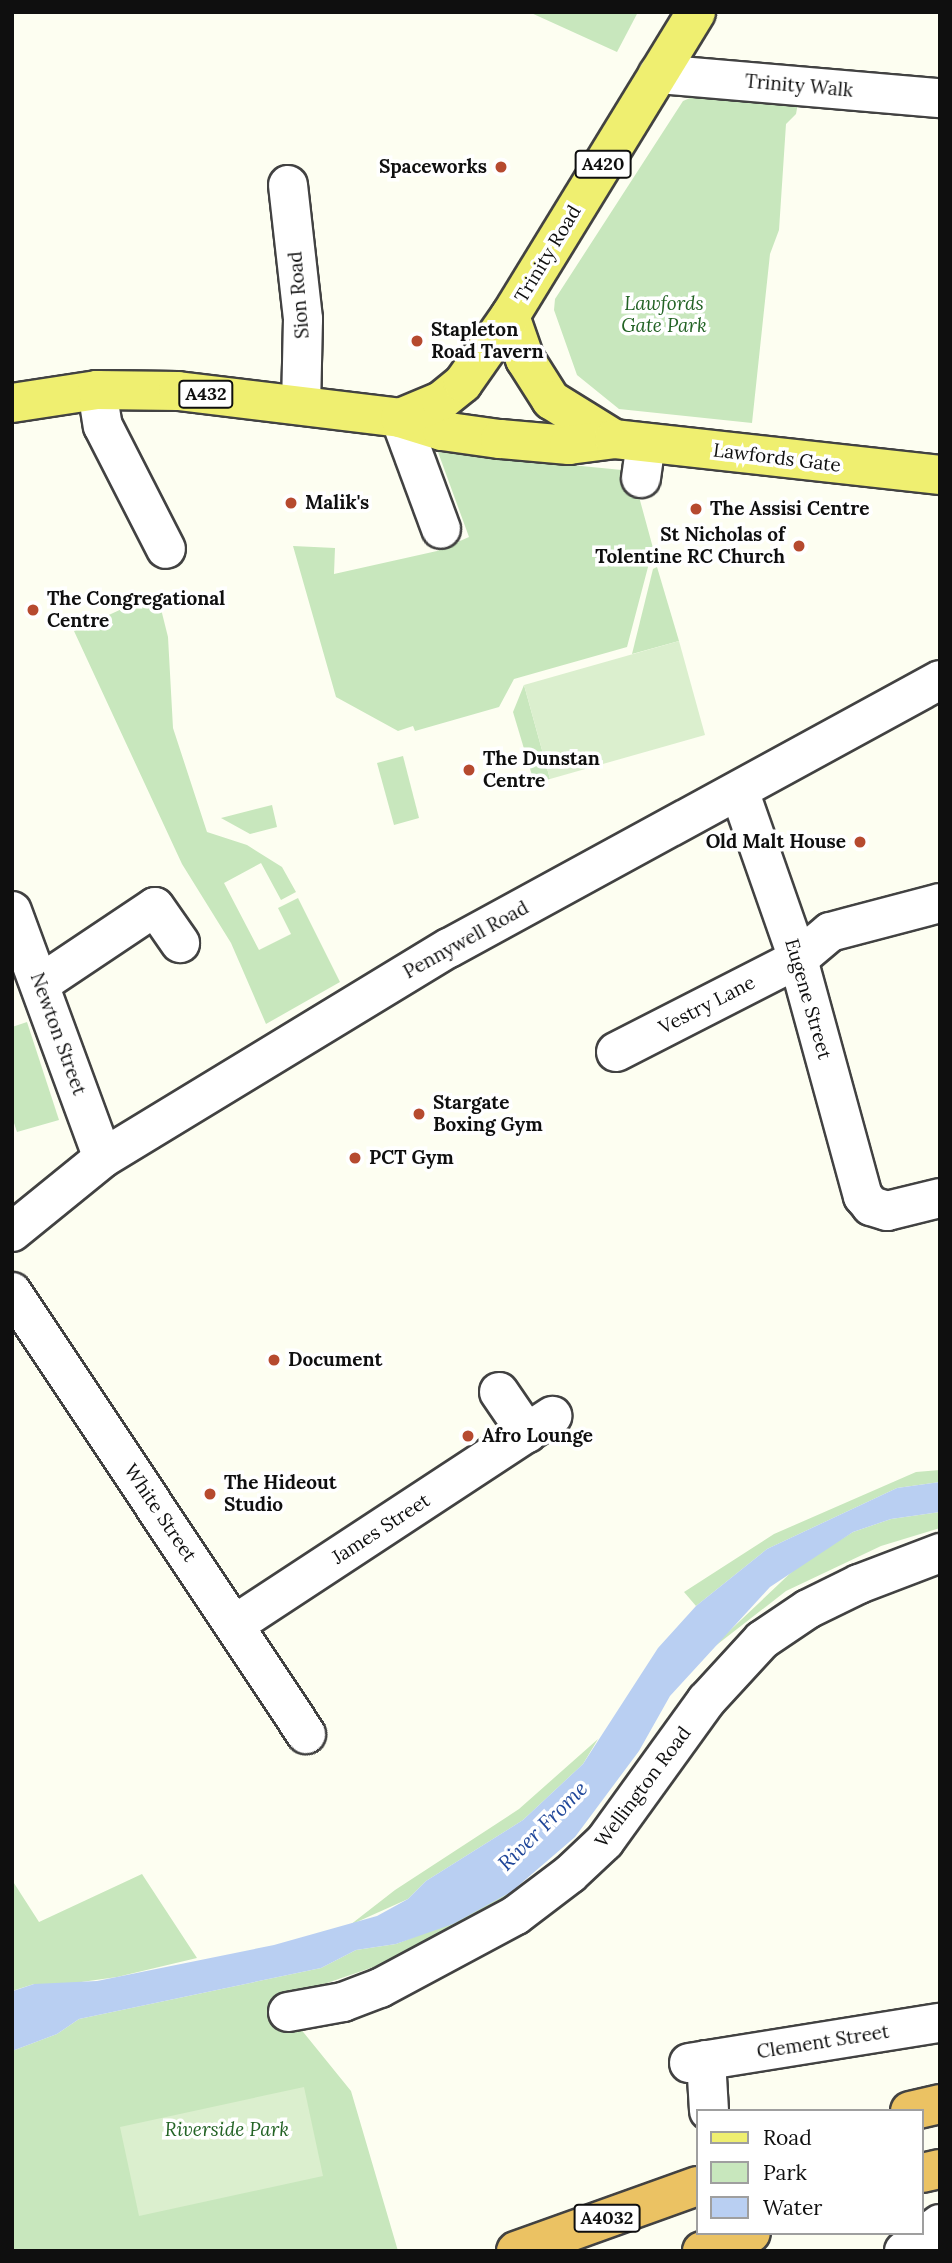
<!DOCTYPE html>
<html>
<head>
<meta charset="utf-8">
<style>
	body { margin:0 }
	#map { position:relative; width:952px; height:2263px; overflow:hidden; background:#fdfef1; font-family:Lora,serif }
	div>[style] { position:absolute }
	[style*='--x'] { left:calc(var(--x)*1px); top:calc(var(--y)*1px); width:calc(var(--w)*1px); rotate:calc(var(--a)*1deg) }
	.green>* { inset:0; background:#c8e7bd }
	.pitch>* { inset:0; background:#dbefce }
	.water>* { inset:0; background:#b9cff2 }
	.roads { filter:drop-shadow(2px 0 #424242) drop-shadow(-2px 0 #424242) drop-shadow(0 2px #424242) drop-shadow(0 -2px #424242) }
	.minor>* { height:38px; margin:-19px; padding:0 19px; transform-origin:19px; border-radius:19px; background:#fff }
	.major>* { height:38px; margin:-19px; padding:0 19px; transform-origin:19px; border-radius:19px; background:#efef70 }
	.highway>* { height:38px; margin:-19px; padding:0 19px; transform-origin:19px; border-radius:19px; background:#ebc263 }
	.dots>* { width:19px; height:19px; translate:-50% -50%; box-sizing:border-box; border:4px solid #fff; border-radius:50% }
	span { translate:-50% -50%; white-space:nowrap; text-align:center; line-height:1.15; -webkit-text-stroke:7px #fff; paint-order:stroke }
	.shield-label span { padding:2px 5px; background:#fff; border:2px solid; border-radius:5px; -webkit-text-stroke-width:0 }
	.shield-label { font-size:18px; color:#0f0f0f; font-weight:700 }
	.street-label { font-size:19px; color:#0f0f0f }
	.poi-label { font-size:19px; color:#0f0f0f; font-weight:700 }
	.right { translate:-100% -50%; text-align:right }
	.left { translate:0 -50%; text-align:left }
	.park-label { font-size:19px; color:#236325; font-style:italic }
	.water-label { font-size:21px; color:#1f4699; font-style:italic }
	.frame { position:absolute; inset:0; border:14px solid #0f0f0f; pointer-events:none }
	.legend { position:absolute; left:696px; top:2109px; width:228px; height:126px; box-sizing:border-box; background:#fff; border:2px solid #9f9f9f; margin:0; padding:9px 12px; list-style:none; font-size:21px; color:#0f0f0f }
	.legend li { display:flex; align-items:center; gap:14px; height:35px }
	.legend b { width:35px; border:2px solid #9f9f9f }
</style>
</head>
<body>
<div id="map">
	<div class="green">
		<i style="clip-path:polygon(529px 12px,638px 12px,617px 52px)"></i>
		<i style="clip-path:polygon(697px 95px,798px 103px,796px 114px,786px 124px,779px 230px,770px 254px,752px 423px,619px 409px,577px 375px,554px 310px,555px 299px,683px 101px)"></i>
		<i style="clip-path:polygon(438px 452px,632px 471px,653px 548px,627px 647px,514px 679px,499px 707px,415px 731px,413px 726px,398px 731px,336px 697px,293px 546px,335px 548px,334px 574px,437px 551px,469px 537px)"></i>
		<i style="clip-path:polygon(657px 567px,679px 641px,632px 654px,653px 569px)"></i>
		<i style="clip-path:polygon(150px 596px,152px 602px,159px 601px,168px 637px,173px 728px,207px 832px,247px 845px,282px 867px,296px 892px,281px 900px,261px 863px,224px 883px,259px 950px,291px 934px,278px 908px,298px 898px,340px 982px,266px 1024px,231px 943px,182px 864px,74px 631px)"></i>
		<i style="clip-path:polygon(524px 685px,550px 779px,534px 782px,513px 712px)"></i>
		<i style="clip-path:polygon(403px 756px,419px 818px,394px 825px,377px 763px)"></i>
		<i style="clip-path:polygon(272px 805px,277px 827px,250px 834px,221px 818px)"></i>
		<i style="clip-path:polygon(27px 1022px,59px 1120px,17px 1132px,12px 1117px,12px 1027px)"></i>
		<i style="clip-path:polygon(940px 1470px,940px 1482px,897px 1488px,767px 1549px,696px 1606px,684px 1592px,774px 1534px,916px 1472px)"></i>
		<i style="clip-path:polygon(940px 1512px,940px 1528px,881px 1546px,786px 1591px,705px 1654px,799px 1565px,853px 1532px,891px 1519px)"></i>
		<i style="clip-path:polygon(598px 1739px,583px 1764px,523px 1820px,426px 1881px,408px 1899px,350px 1925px,395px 1890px,519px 1809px)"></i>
		<i style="clip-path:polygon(142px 1874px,197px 1958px,117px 1977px,60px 1985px,34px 1984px,12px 1991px,12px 1880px,39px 1922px)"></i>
		<i style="clip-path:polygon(511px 1892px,460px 1926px,385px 1963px,304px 1991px,274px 1996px,351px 2091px,398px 2251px,12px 2251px,12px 2051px,57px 2034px,79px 2019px,321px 1968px,356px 1950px,396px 1944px,458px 1920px)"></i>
	</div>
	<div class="pitch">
		<i style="clip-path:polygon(679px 641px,705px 735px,550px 779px,524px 685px)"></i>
		<i style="clip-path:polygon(304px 2087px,323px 2176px,139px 2216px,120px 2127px)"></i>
	</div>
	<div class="water">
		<i style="clip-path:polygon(940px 1482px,940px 1512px,891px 1519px,853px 1532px,770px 1587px,670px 1696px,639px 1751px,575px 1837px,511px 1892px,453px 1924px,396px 1944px,356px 1950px,321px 1968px,79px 2019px,57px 2034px,12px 2051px,13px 1991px,34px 1984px,97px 1981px,274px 1945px,377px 1916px,408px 1899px,426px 1881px,523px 1820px,583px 1764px,658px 1648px,696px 1606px,767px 1549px,897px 1488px)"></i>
	</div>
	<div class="roads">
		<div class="minor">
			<i style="--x:658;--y:74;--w:283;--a:4.9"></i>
			<i style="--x:288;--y:185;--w:135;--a:83.6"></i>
			<i style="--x:303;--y:319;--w:86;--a:91.3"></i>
			<i style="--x:97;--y:390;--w:36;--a:81"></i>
			<i style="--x:103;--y:426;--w:138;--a:62.9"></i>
			<i style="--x:400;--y:418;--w:118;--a:69.7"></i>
			<i style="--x:641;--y:478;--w:35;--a:-82"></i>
			<i style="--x:740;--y:793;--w:176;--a:70.7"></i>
			<i style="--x:798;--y:959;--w:246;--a:74.7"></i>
			<i style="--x:863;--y:1196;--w:13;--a:51"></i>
			<i style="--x:871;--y:1206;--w:17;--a:17"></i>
			<i style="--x:887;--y:1211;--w:55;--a:-13.8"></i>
			<i style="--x:12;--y:911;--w:263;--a:69.8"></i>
			<i style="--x:40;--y:984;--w:138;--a:-33.8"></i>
			<i style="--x:155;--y:907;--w:44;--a:55.2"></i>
			<i style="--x:616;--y:1052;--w:204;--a:-27.1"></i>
			<i style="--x:798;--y:959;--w:42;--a:-40.2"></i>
			<i style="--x:830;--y:932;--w:114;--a:-14.8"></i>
			<i style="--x:12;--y:1232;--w:117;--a:-39.1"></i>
			<i style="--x:103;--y:1158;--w:405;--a:-31.3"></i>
			<i style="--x:449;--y:948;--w:559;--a:-28.63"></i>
			<i style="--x:12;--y:1292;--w:531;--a:56.37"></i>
			<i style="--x:499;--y:1392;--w:50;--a:55.7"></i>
			<i style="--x:234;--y:1625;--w:381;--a:-33.3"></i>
			<i style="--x:288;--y:2012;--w:56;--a:-10.3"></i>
			<i style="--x:343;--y:2002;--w:40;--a:-21"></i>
			<i style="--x:380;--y:1988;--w:154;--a:-28.2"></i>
			<i style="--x:516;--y:1915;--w:68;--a:-37.2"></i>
			<i style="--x:570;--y:1874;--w:48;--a:-43.3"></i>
			<i style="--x:605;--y:1841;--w:173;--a:-54.2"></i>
			<i style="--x:706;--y:1701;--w:83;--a:-47.4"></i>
			<i style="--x:762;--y:1640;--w:55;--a:-34"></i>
			<i style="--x:808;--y:1609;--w:57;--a:-26.1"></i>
			<i style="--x:859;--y:1584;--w:87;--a:-20.9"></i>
			<i style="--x:706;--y:2060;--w:51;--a:86.6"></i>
			<i style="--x:689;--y:2063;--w:254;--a:-9.1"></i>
			<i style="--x:904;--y:2251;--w:45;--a:-36.9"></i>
		</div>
		<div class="major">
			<i style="--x:510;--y:316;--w:46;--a:70.8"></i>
			<i style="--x:525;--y:359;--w:49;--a:57.6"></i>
			<i style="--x:551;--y:400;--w:74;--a:31.8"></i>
			<i style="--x:12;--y:403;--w:86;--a:-8.7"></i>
			<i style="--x:97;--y:390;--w:81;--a:0.7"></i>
			<i style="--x:178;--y:391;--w:224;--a:6.9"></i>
			<i style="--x:400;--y:418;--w:44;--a:17.2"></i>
			<i style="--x:442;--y:431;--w:59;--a:7.9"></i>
			<i style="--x:500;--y:439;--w:69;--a:5"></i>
			<i style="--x:569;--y:445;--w:45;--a:-7.6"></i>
			<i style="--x:614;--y:439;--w:328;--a:6.3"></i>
			<i style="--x:400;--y:418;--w:44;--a:-22.5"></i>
			<i style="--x:441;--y:401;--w:28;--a:-39"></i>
			<i style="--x:463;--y:383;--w:82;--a:-55"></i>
			<i style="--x:510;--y:316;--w:356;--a:-58.5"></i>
		</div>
		<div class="highway">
			<i style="--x:910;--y:2111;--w:31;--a:-13"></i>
			<i style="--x:922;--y:2173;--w:18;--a:-13"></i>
			<i style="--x:516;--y:2251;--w:193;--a:-19.7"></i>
			<i style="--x:702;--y:2251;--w:52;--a:-20.2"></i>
		</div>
	</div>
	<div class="dots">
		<i style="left:501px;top:167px;background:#b64a2f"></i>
		<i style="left:417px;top:341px;background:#b64a2f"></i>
		<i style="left:291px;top:503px;background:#b64a2f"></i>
		<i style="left:696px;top:509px;background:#b64a2f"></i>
		<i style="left:799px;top:546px;background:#b64a2f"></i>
		<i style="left:33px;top:610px;background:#b64a2f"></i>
		<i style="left:469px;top:770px;background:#b64a2f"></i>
		<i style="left:860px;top:842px;background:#b64a2f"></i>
		<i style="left:419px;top:1114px;background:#b64a2f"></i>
		<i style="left:355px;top:1158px;background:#b64a2f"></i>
		<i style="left:274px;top:1360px;background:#b64a2f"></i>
		<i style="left:468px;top:1436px;background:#b64a2f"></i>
		<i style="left:210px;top:1494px;background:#b64a2f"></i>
	</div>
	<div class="shield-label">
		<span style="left:603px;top:164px">A420</span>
		<span style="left:206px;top:394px">A432</span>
		<span style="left:607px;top:2218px">A4032</span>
	</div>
	<div class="street-label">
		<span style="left:799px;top:86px;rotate:5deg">Trinity Walk</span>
		<span style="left:548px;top:254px;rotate:-59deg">Trinity Road</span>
		<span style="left:299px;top:295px;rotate:-95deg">Sion Road</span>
		<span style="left:777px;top:458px;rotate:7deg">Lawfords Gate</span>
		<span style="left:466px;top:940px;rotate:-29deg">Pennywell Road</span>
		<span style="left:808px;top:999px;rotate:74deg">Eugene Street</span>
		<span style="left:707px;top:1005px;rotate:-27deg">Vestry Lane</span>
		<span style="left:58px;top:1034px;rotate:70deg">Newton Street</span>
		<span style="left:160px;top:1513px;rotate:56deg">White Street</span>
		<span style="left:381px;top:1529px;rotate:-33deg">James Street</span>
		<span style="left:643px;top:1787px;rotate:-53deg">Wellington Road</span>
		<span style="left:823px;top:2042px;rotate:-9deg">Clement Street</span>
	</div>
	<div class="poi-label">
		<span class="right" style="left:487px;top:167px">Spaceworks</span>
		<span class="left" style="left:431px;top:341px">Stapleton<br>Road Tavern</span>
		<span class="left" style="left:305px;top:503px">Malik's</span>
		<span class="left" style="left:710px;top:509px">The Assisi Centre</span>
		<span class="right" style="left:785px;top:546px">St Nicholas of<br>Tolentine RC Church</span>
		<span class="left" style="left:47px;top:610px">The Congregational<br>Centre</span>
		<span class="left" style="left:483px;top:770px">The Dunstan<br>Centre</span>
		<span class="right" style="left:846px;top:842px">Old Malt House</span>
		<span class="left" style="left:433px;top:1114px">Stargate<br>Boxing Gym</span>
		<span class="left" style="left:369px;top:1158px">PCT Gym</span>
		<span class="left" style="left:288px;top:1360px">Document</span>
		<span class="left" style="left:482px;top:1436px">Afro Lounge</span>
		<span class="left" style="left:224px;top:1494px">The Hideout<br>Studio</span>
	</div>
	<div class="park-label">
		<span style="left:664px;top:315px">Lawfords<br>Gate Park</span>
		<span style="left:227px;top:2130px">Riverside Park</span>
	</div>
	<div class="water-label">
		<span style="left:543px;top:1826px;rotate:-45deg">River Frome</span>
	</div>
	<div class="frame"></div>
	<ul class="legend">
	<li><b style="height:9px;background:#efef70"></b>Road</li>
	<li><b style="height:19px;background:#c8e7bd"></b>Park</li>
	<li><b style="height:19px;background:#b9cff2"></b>Water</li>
	</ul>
</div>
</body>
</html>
